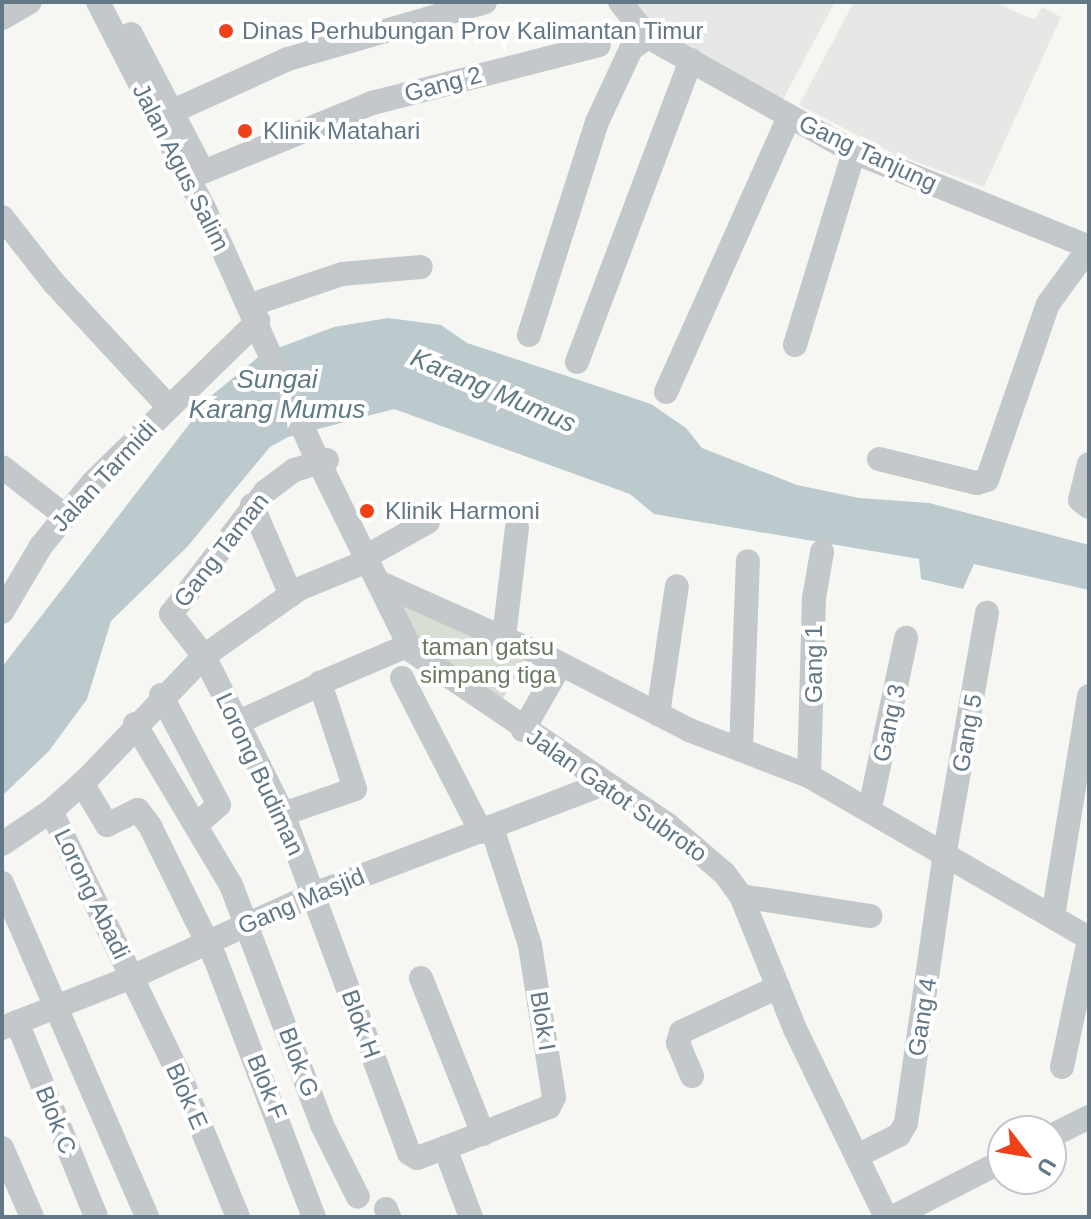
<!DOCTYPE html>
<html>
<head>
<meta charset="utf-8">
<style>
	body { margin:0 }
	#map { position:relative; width:1091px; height:1219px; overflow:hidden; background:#f6f6f2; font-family:Helvetica,sans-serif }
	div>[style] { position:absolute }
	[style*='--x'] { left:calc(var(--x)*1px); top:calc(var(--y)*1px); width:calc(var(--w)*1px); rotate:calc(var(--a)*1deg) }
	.built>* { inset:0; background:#e7e8e6 }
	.green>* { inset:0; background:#d8ded3 }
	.water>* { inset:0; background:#bcc9cd }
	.minor>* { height:24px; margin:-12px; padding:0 12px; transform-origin:12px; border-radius:12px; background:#c3c8cb }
	.dots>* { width:22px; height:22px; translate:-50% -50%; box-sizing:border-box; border:4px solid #fff; border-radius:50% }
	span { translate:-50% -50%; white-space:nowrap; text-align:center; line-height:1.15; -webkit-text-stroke:8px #fff; paint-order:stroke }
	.poi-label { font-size:24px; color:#637886 }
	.left { translate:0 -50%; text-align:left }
	.street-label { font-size:24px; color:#637886 }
	.park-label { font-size:24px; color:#697c62 }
	.water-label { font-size:26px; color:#5f7b83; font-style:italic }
	.frame { position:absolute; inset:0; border:4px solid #637886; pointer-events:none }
	.north { position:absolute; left:987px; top:1115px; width:80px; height:80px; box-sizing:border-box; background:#fff; border:2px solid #c1c9cf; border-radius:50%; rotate:121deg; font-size:22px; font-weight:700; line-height:32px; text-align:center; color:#637886 }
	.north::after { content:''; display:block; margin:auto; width:28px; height:36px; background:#f04019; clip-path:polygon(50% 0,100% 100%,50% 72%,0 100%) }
</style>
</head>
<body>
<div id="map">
	<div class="built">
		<i style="clip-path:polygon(637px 2px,835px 2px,781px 103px,646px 24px,633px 8px)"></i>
		<i style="clip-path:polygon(854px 2px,996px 2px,1024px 16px,1035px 19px,1042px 7px,1061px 17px,984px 187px,892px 153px,799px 105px)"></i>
	</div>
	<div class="green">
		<i style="clip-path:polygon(390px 574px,531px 648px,499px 706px,421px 653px)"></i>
	</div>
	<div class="water">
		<i style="clip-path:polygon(388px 318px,441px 325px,467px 343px,651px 404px,686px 428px,702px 448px,797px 485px,859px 498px,929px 503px,1089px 545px,1089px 590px,974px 564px,963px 589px,921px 579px,919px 559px,654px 514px,630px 494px,394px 409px,288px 437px,270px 447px,187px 547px,111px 621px,87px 699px,49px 751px,2px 796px,2px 667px,211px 396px,262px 354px,334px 327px)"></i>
	</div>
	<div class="minor">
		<i style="--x:98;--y:2;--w:234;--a:62.8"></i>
		<i style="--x:205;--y:210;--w:256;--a:65.8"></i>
		<i style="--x:310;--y:444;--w:231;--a:63.8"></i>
		<i style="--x:412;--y:651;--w:310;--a:34.2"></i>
		<i style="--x:668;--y:825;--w:75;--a:40.7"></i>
		<i style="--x:725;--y:874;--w:27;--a:54"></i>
		<i style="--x:741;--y:896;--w:144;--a:67.9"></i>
		<i style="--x:795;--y:1029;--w:209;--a:64.2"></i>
		<i style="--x:620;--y:2;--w:45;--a:51.3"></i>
		<i style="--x:2;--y:18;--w:32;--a:-30"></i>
		<i style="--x:131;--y:34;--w:142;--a:62.4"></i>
		<i style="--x:160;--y:117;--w:141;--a:-24.4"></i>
		<i style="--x:288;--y:59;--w:205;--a:-16.1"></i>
		<i style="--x:203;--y:172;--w:183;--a:-22.2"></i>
		<i style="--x:372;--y:103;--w:234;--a:-14.3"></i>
		<i style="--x:2;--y:217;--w:84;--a:51.8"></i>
		<i style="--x:54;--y:283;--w:169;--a:47.2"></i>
		<i style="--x:262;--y:301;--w:84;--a:-18.6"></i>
		<i style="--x:342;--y:274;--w:79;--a:-5.1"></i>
		<i style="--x:529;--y:335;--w:224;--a:-72.3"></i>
		<i style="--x:597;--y:122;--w:81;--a:-65"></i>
		<i style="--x:631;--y:49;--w:21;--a:-35"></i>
		<i style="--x:648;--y:37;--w:236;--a:29.2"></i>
		<i style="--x:854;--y:152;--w:253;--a:22"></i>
		<i style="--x:795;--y:345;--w:202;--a:-73"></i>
		<i style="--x:577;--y:362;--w:323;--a:-69.3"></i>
		<i style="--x:666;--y:392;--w:301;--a:-65.9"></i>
		<i style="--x:879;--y:459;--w:101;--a:13.8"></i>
		<i style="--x:977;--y:483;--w:10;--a:-17"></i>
		<i style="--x:987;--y:480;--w:186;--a:-70.9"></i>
		<i style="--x:1048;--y:304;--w:69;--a:-53.8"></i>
		<i style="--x:327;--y:460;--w:34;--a:163"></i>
		<i style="--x:294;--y:470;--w:36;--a:143"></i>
		<i style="--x:265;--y:492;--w:154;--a:127.6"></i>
		<i style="--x:171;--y:614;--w:53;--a:51.8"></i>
		<i style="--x:204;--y:656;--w:177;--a:63.4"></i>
		<i style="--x:283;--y:814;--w:362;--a:69.6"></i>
		<i style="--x:409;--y:1153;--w:9;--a:32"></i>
		<i style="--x:417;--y:1158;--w:30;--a:-20"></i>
		<i style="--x:445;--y:1148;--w:74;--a:69.4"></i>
		<i style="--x:1089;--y:464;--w:37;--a:104"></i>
		<i style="--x:1080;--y:500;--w:11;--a:38"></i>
		<i style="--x:2;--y:467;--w:78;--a:37.7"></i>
		<i style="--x:252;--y:505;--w:98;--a:66.6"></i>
		<i style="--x:365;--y:557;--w:72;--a:-29.1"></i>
		<i style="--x:378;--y:582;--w:192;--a:24"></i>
		<i style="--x:553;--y:660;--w:153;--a:27.2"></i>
		<i style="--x:689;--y:730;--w:129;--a:21"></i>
		<i style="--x:809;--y:776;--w:323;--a:30.1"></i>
		<i style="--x:2;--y:612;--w:77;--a:-59.4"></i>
		<i style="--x:41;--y:546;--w:82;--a:-50.9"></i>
		<i style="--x:93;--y:482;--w:231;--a:-44.3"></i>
		<i style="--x:504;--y:637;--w:110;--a:-83.2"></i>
		<i style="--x:402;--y:678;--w:173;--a:62.8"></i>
		<i style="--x:161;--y:695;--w:124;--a:62.2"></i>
		<i style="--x:219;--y:805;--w:29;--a:139"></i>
		<i style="--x:658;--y:714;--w:129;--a:-81.6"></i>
		<i style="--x:237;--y:723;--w:90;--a:-24.9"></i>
		<i style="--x:135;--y:724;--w:187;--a:59.2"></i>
		<i style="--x:231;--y:885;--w:257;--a:69.2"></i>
		<i style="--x:322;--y:1125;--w:80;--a:63.4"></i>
		<i style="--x:523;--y:730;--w:76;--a:-60.1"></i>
		<i style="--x:741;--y:749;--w:188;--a:-87.9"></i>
		<i style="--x:809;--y:776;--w:178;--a:-88.4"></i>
		<i style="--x:814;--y:598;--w:47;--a:-80.1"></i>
		<i style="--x:82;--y:783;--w:49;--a:59.2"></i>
		<i style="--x:107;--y:825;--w:34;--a:-26"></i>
		<i style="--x:138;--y:810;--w:20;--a:53"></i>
		<i style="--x:150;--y:826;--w:147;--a:63.8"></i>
		<i style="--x:215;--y:958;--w:277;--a:69.1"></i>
		<i style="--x:870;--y:808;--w:174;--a:-78"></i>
		<i style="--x:51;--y:811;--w:302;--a:64.1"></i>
		<i style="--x:183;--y:1083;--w:145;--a:67.7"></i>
		<i style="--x:283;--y:814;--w:76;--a:-19.1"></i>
		<i style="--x:355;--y:789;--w:112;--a:-108.3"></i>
		<i style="--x:320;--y:683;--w:97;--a:-23.1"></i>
		<i style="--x:2;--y:844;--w:59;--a:-34"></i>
		<i style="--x:51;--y:811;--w:50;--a:-41.7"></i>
		<i style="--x:88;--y:778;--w:168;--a:-46.4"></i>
		<i style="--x:204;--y:656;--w:116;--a:-35.2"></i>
		<i style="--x:299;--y:589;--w:74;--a:-22.4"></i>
		<i style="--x:2;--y:883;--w:364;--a:66.5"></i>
		<i style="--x:741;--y:896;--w:131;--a:8.8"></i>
		<i style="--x:1053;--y:916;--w:223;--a:-80.7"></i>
		<i style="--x:421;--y:978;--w:168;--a:68.3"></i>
		<i style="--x:17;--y:1022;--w:210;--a:67.9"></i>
		<i style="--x:2;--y:1028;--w:140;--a:-21.4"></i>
		<i style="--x:132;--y:977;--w:200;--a:-24.5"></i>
		<i style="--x:314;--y:894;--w:309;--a:-20.8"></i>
		<i style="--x:1062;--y:1067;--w:130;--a:-78"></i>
		<i style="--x:692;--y:1076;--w:36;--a:-113"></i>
		<i style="--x:678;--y:1043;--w:11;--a:-75"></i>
		<i style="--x:681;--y:1032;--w:107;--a:-24.9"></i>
		<i style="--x:1051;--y:1136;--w:42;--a:-26.6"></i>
		<i style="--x:2;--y:1148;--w:75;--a:66.5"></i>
		<i style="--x:445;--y:1148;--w:112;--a:-21.5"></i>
		<i style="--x:549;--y:1107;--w:11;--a:-63"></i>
		<i style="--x:554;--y:1097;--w:154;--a:-99"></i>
		<i style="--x:530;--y:945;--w:123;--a:-108"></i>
		<i style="--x:857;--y:1156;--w:47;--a:-26.6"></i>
		<i style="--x:899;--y:1135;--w:14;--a:-60"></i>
		<i style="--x:906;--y:1123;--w:275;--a:-81.8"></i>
		<i style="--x:945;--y:851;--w:242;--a:-80"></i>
		<i style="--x:386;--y:1209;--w:9;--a:69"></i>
		<i style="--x:893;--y:1217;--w:123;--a:-27"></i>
	</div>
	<div class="dots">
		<i style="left:226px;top:31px;background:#f04019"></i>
		<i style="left:245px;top:131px;background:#f04019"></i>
		<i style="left:367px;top:511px;background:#f04019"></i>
	</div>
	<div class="poi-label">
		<span class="left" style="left:242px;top:31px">Dinas Perhubungan Prov Kalimantan Timur</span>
		<span class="left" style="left:263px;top:131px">Klinik Matahari</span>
		<span class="left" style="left:385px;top:511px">Klinik Harmoni</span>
	</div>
	<div class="street-label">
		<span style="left:443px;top:84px;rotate:-15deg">Gang 2</span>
		<span style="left:868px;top:153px;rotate:25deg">Gang Tanjung</span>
		<span style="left:181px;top:167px;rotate:63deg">Jalan Agus Salim</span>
		<span style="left:104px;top:476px;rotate:-47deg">Jalan Tarmidi</span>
		<span style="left:221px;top:550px;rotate:-52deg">Gang Taman</span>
		<span style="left:814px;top:664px;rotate:-90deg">Gang 1</span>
		<span style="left:889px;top:723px;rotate:-78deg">Gang 3</span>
		<span style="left:967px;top:733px;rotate:-80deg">Gang 5</span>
		<span style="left:260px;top:774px;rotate:65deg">Lorong Budiman</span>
		<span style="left:617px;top:795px;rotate:35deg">Jalan Gatot Subroto</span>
		<span style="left:92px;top:894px;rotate:64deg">Lorong Abadi</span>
		<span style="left:301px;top:901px;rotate:-23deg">Gang Masjid</span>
		<span style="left:922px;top:1017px;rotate:-81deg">Gang 4</span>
		<span style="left:543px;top:1021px;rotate:81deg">Blok I</span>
		<span style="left:361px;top:1024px;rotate:70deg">Blok H</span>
		<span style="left:299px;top:1062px;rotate:69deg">Blok G</span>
		<span style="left:267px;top:1087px;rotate:68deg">Blok F</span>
		<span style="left:187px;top:1096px;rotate:66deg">Blok E</span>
		<span style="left:56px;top:1120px;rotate:68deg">Blok C</span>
	</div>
	<div class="park-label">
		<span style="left:488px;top:661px">taman gatsu<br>simpang tiga</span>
	</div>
	<div class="water-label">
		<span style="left:277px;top:395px">Sungai<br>Karang Mumus</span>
		<span style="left:493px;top:391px;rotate:23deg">Karang Mumus</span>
	</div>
	<div class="frame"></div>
	<div class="north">U</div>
</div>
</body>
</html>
